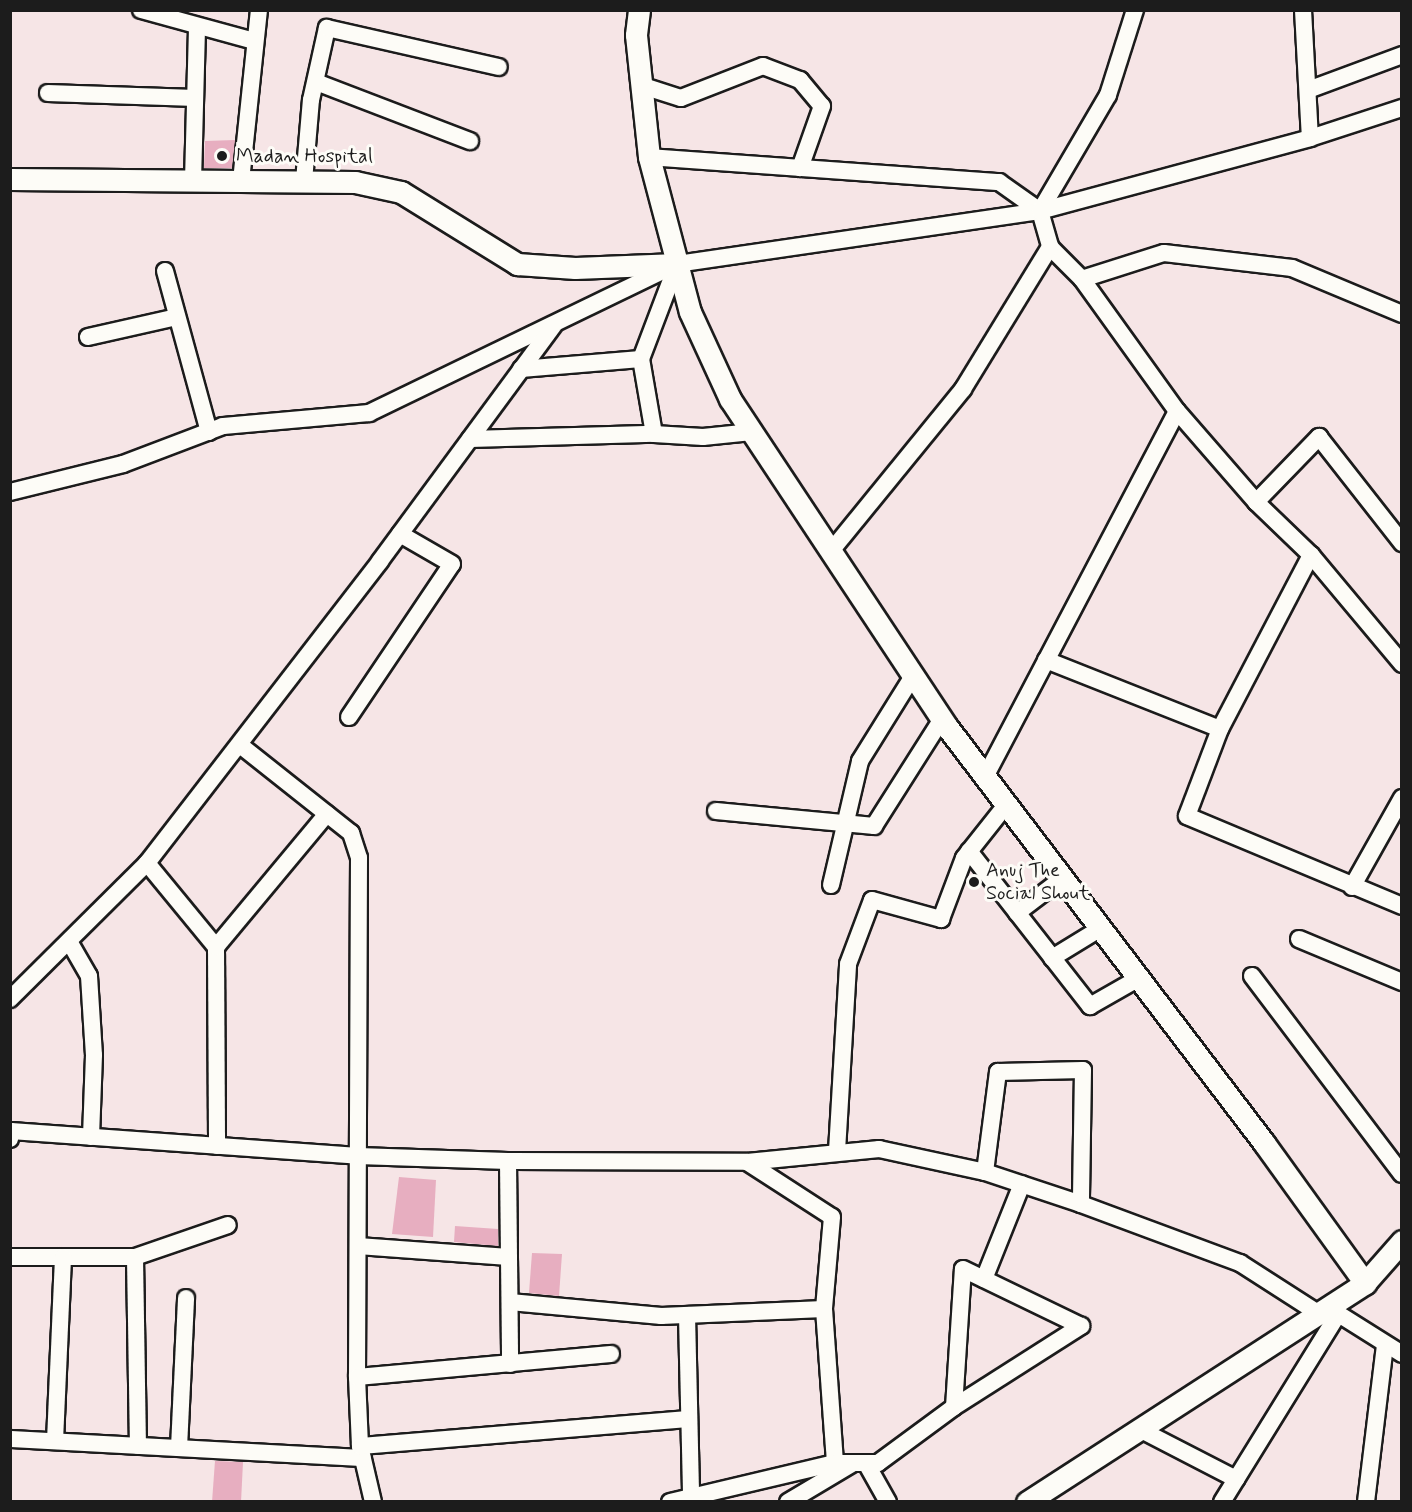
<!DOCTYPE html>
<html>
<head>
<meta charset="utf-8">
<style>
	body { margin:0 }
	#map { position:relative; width:1412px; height:1512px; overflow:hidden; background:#f6e5e6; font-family:Mynerve,sans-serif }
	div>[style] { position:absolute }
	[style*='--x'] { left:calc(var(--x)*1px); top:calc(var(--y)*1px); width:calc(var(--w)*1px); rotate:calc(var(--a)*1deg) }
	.building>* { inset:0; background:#e7aec0 }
	.roads { filter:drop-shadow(2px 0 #1c1c1c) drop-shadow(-2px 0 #1c1c1c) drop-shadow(0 2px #1c1c1c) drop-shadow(0 -2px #1c1c1c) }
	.minor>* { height:16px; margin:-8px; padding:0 8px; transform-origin:8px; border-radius:8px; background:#fdfcf7 }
	.tertiary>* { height:21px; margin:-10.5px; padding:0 10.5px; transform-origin:10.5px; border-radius:10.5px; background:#fdfcf7 }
	.dots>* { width:16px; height:16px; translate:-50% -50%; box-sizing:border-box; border:3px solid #fdfcf7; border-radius:50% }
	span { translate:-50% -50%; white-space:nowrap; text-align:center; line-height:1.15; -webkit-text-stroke:6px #fdfcf7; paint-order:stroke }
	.poi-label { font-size:20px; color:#1c1c1c }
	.left { translate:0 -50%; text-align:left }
	.frame { position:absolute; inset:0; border:12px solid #1c1c1c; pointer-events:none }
</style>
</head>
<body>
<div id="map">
	<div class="building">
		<i style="clip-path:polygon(235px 140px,232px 168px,204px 168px,205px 141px)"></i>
		<i style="clip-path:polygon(399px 1177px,436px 1180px,433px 1237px,392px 1234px)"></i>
		<i style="clip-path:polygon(455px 1226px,498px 1229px,498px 1246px,454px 1242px)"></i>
		<i style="clip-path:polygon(532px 1253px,562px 1254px,559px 1296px,529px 1293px)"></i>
		<i style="clip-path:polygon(215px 1461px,243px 1462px,241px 1502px,212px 1502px)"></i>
	</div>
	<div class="roads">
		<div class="minor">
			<i style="--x:141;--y:10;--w:117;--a:15.3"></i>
			<i style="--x:1303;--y:10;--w:128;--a:86.9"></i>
			<i style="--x:316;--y:82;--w:165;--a:21"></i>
			<i style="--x:640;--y:85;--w:43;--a:17.6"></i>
			<i style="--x:681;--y:98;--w:88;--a:-21.3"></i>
			<i style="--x:763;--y:66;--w:40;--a:21"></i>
			<i style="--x:800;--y:80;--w:34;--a:50"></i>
			<i style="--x:822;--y:106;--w:66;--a:109.5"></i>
			<i style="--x:1308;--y:90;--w:100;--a:-20.4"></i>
			<i style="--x:48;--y:93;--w:147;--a:1.9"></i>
			<i style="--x:649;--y:157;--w:351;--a:4.1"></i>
			<i style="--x:999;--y:182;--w:50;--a:35.3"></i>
			<i style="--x:1040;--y:211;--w:37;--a:74"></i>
			<i style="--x:1050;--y:247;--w:45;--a:45"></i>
			<i style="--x:1082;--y:279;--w:163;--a:54.3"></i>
			<i style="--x:1177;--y:411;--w:121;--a:49"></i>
			<i style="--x:1256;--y:502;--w:76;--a:43.9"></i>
			<i style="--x:1311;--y:555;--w:142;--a:50.1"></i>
			<i style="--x:193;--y:181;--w:154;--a:-88.5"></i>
			<i style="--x:241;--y:181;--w:172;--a:-84"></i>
			<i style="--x:304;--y:181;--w:81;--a:-85.1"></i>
			<i style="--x:311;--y:100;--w:74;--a:-77.5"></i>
			<i style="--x:327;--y:28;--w:176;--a:12.8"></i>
			<i style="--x:1040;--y:211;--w:134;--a:-59.6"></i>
			<i style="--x:1108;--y:95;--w:89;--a:-72.4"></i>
			<i style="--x:165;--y:271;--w:167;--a:74.7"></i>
			<i style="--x:1082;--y:279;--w:86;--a:-17.6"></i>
			<i style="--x:1164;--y:253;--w:129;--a:6.7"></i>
			<i style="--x:1292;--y:268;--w:119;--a:22.7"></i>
			<i style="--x:88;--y:337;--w:91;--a:-12.7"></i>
			<i style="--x:521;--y:369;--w:120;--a:-4.8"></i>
			<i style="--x:654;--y:434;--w:76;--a:-99.8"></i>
			<i style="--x:641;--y:359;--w:102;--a:-69.2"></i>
			<i style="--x:470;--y:439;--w:184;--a:-1.6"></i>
			<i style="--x:654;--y:434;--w:49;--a:3.5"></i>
			<i style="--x:703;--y:437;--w:49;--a:-5.8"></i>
			<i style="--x:10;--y:492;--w:116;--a:-13.9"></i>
			<i style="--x:123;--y:464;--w:107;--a:-20.8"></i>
			<i style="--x:223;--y:426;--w:147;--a:-5.1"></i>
			<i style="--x:369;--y:413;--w:342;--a:-25.8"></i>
			<i style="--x:677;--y:264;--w:367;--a:-8.3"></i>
			<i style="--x:1040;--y:211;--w:280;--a:-15.1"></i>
			<i style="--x:1310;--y:138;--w:97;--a:-18.1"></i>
			<i style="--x:1256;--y:502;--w:91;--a:-45.9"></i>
			<i style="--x:1319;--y:437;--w:135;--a:51.9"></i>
			<i style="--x:831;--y:551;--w:209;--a:-50.8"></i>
			<i style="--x:963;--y:389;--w:167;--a:-58.5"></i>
			<i style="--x:1311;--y:555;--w:196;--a:117.6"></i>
			<i style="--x:1220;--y:729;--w:93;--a:110.8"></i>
			<i style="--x:1187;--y:816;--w:233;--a:22.7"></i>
			<i style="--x:1046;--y:660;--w:187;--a:21.6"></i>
			<i style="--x:349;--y:717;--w:184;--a:-56.1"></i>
			<i style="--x:452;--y:564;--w:60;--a:-150"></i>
			<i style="--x:240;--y:745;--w:142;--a:38.4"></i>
			<i style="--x:351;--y:833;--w:26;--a:72"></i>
			<i style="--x:359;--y:858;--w:519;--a:90.22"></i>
			<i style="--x:357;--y:1377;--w:69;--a:87.5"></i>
			<i style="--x:360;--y:1446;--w:57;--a:76.9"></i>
			<i style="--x:985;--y:777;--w:413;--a:-62.3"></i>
			<i style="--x:716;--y:811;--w:159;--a:5.4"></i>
			<i style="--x:874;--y:826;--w:127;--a:-57.6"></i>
			<i style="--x:969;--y:851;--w:197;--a:52"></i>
			<i style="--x:1090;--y:1006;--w:56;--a:-29.7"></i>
			<i style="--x:147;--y:863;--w:109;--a:50.6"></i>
			<i style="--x:216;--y:947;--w:199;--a:89.7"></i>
			<i style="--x:831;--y:885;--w:127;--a:-76.8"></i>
			<i style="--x:860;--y:761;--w:100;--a:-58.1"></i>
			<i style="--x:1352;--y:887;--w:102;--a:-60.7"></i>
			<i style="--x:1017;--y:913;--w:58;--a:-37.3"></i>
			<i style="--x:1299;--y:939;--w:112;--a:22.7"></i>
			<i style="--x:70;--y:943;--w:38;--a:60"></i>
			<i style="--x:89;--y:976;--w:79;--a:86.4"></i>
			<i style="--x:94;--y:1055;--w:82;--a:92.1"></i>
			<i style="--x:216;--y:947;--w:173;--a:-50.2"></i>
			<i style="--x:1052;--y:958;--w:57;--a:-31.5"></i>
			<i style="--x:1252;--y:976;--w:248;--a:52.9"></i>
			<i style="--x:10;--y:999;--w:193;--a:-44.8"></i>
			<i style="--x:147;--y:863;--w:381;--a:-52.3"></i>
			<i style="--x:380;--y:561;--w:292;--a:-53.6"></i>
			<i style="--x:10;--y:1139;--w:8;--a:-83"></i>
			<i style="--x:11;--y:1131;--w:348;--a:4.1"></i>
			<i style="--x:358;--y:1156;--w:150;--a:1.9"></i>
			<i style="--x:508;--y:1161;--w:239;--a:0.2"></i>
			<i style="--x:747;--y:1162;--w:133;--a:-5.6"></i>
			<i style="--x:879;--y:1149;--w:108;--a:12.2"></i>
			<i style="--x:985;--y:1172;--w:101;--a:18.4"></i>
			<i style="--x:1081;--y:1204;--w:170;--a:20.4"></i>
			<i style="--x:1240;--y:1263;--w:93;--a:32.7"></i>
			<i style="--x:837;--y:1151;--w:187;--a:-86.6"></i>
			<i style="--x:848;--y:964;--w:68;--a:-69.4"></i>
			<i style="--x:872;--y:900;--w:72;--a:15.4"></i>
			<i style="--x:941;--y:919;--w:65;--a:-69.3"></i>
			<i style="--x:964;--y:858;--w:68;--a:-51.6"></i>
			<i style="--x:508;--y:1161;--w:203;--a:89.4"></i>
			<i style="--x:747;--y:1162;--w:101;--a:32.9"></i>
			<i style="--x:832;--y:1217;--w:92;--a:95"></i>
			<i style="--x:824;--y:1309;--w:154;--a:85.9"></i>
			<i style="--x:985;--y:1172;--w:101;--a:-82.6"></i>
			<i style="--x:998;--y:1072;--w:85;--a:-1.3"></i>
			<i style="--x:1083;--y:1070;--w:134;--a:90.9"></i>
			<i style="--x:358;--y:1246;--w:151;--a:4.2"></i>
			<i style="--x:10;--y:1257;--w:125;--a:0"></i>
			<i style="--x:135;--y:1257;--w:98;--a:-19"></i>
			<i style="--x:135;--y:1257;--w:189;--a:89.1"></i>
			<i style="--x:984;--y:1279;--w:102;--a:-68.2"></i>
			<i style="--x:510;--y:1302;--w:152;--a:5.3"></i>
			<i style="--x:661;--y:1316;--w:163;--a:-2.5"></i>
			<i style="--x:1329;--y:1308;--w:86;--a:32.2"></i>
			<i style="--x:687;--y:1315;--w:183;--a:88.7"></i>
			<i style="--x:357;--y:1377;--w:255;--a:-5.2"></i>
			<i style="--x:954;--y:1407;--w:138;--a:-86.3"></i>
			<i style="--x:963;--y:1269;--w:131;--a:25.8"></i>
			<i style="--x:1143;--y:1431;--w:105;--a:27.3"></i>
			<i style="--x:10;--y:1439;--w:353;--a:3.1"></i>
			<i style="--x:55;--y:1441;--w:184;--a:-87.5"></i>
			<i style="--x:360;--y:1446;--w:330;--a:-4.7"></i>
			<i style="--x:179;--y:1448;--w:150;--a:-87.3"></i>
			<i style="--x:866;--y:1463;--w:45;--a:60.6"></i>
			<i style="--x:670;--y:1502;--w:170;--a:-13.3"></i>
			<i style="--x:835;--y:1463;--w:43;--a:0"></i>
			<i style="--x:878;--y:1463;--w:94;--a:-36.4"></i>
			<i style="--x:954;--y:1407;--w:151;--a:-32.5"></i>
			<i style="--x:788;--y:1502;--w:74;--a:-30.7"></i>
			<i style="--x:1222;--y:1502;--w:221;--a:-58.3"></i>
			<i style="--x:1366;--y:1502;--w:157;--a:-83.1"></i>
		</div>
		<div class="tertiary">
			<i style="--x:639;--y:10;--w:25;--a:97"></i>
			<i style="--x:636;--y:35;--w:123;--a:83.9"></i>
			<i style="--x:649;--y:157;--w:160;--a:75.2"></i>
			<i style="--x:690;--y:312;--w:96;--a:65.3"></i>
			<i style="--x:730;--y:399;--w:395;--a:56.5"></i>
			<i style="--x:948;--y:728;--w:522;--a:52.71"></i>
			<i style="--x:1264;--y:1143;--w:173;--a:54.2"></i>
			<i style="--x:10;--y:179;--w:345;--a:0.5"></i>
			<i style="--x:355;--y:182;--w:47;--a:12.3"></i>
			<i style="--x:401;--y:192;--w:137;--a:31.8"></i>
			<i style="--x:517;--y:264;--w:58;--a:3.9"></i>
			<i style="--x:575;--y:268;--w:102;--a:-2.2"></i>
			<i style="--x:1027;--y:1502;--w:403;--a:-32.9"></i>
			<i style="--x:1365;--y:1283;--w:56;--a:-48.6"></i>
		</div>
	</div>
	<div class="dots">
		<i style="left:222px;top:156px;background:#1c1c1c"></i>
		<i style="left:974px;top:882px;background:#1c1c1c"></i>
	</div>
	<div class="poi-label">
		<span class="left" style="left:236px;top:156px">Madan Hospital</span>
		<span class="left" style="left:986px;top:882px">Anuj The<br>Social Shout</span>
	</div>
	<div class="frame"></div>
</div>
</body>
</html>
